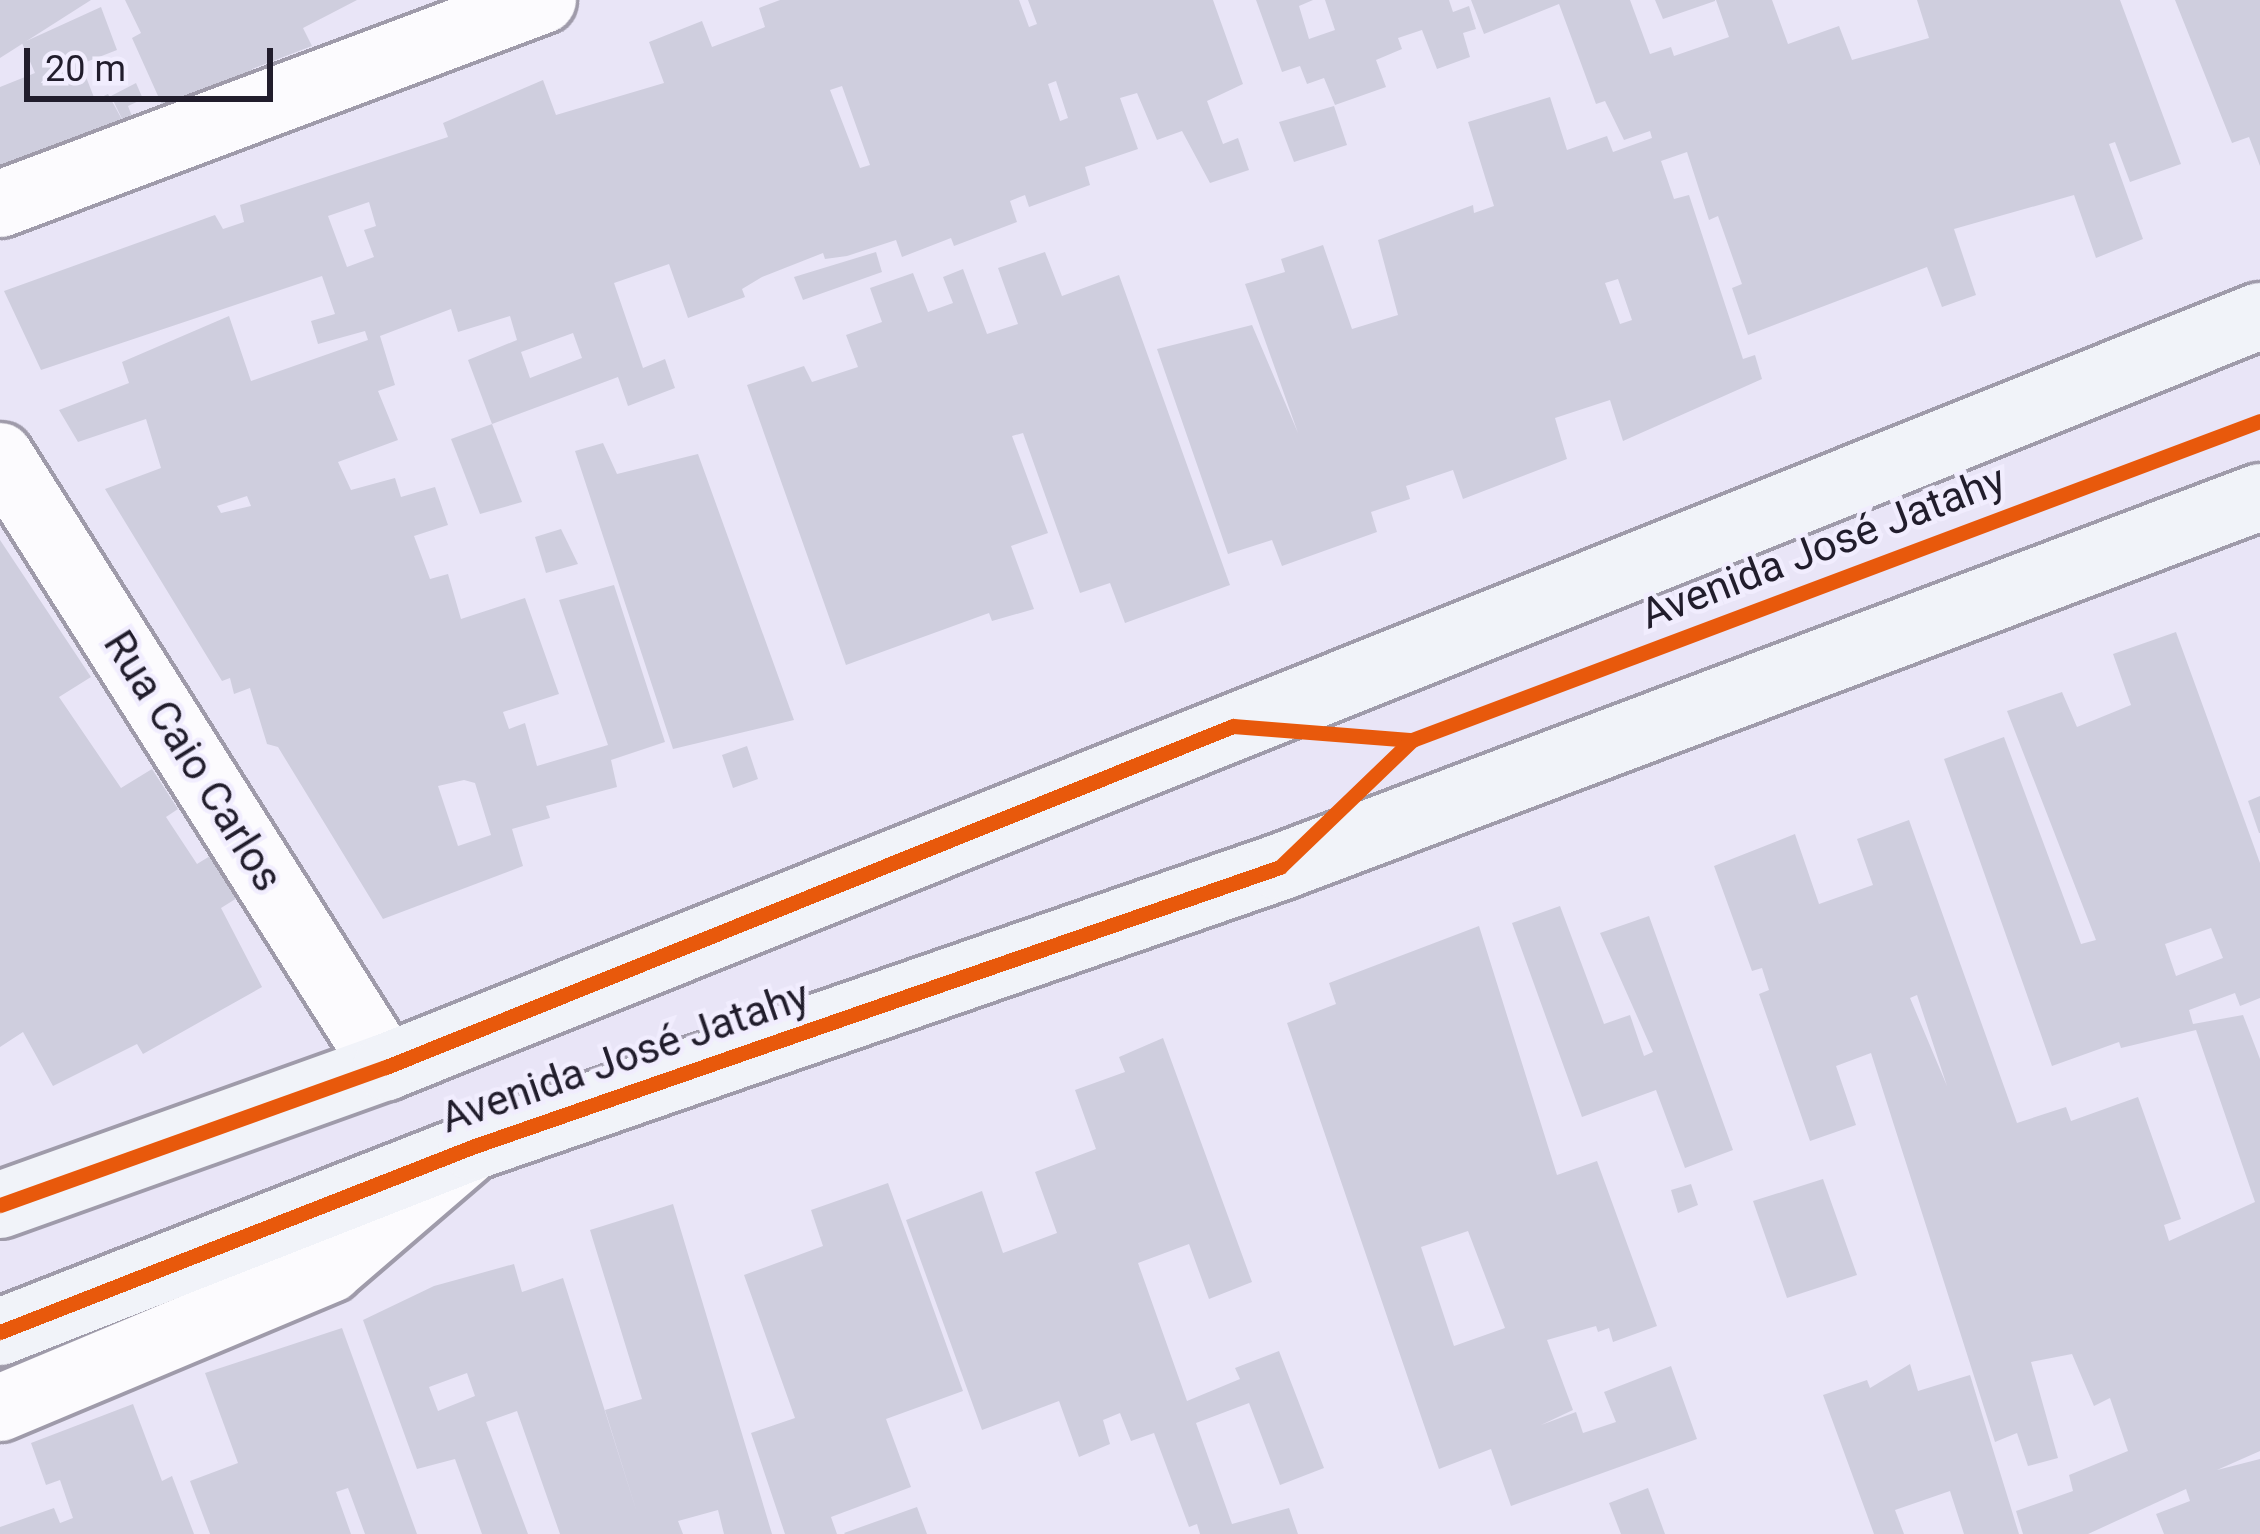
<!DOCTYPE html>
<html>
<head>
<meta charset="utf-8">
<style>
	body { margin:0 }
	#map { position:relative; width:2260px; height:1534px; overflow:hidden; background:#e9e5f7; font-family:Roboto,sans-serif }
	div>[style] { position:absolute }
	[style*='--x'] { left:calc(var(--x)*1px); top:calc(var(--y)*1px); width:calc(var(--w)*1px); rotate:calc(var(--a)*1deg) }
	.building>* { inset:0; background:#cfcede }
	.roads { filter:drop-shadow(3px 0 #9f9baa) drop-shadow(-3px 0 #9f9baa) drop-shadow(0 3px #9f9baa) drop-shadow(0 -3px #9f9baa) }
	.minor>* { height:66px; margin:-33px; padding:0 33px; transform-origin:33px; border-radius:33px; background:#fcfbfe }
	.major>* { height:66px; margin:-33px; padding:0 33px; transform-origin:33px; border-radius:33px; background:#f1f3f9 }
	.cycleway>* { height:15px; margin:-7.5px; padding:0 7.5px; transform-origin:7.5px; border-radius:7.5px; background:#e8590c }
	span { translate:-50% -50%; white-space:nowrap; text-align:center; line-height:1.15; -webkit-text-stroke:9px #f1edfe; paint-order:stroke }
	.street-label { font-size:42px; color:#211d2c }
	.scale { position:absolute; left:24px; top:48px; width:249px; height:54px; box-sizing:border-box; border:6px solid #211d2c; border-top:0; padding-left:15px; font-size:36px; line-height:42px; white-space:nowrap; color:#211d2c; -webkit-text-stroke:9px #f1edfe; paint-order:stroke }
</style>
</head>
<body>
<div id="map">
	<div class="building">
		<i style="clip-path:polygon(0 0,91px 0,0 58px)"></i>
		<i style="clip-path:polygon(125px 0,357px 0,303px 28px,312px 46px,252px 69px,257px 81px,167px 116px,132px 38px,141px 33px)"></i>
		<i style="clip-path:polygon(evenodd,780px 0,1019px 0,1029px 27px,1037px 24px,1028px 0,1213px 0,1243px 84px,1207px 101px,1223px 144px,1238px 138px,1249px 170px,1210px 183px,1182px 131px,1157px 140px,1137px 93px,1120px 98px,1138px 149px,1085px 167px,1090px 185px,1029px 207px,1025px 195px,1010px 201px,1017px 222px,954px 246px,951px 238px,902px 257px,896px 240px,847px 256px,825px 259px,823px 253px,762px 277px,742px 289px,745px 297px,688px 318px,669px 264px,614px 283px,643px 368px,665px 359px,675px 388px,628px 406px,618px 377px,492px 424px,468px 360px,517px 340px,510px 316px,458px 332px,451px 309px,380px 336px,395px 385px,378px 391px,398px 440px,338px 462px,351px 490px,395px 478px,401px 497px,435px 487px,448px 525px,414px 536px,430px 579px,448px 574px,461px 619px,525px 598px,559px 694px,503px 712px,509px 729px,525px 723px,537px 766px,608px 745px,559px 600px,614px 585px,665px 742px,611px 760px,617px 787px,546px 806px,550px 818px,512px 829px,523px 866px,383px 919px,278px 747px,267px 744px,250px 688px,234px 694px,230px 678px,222px 681px,105px 489px,161px 468px,146px 419px,78px 442px,59px 410px,129px 383px,122px 362px,229px 316px,251px 381px,368px 340px,365px 331px,318px 344px,311px 321px,335px 314px,322px 276px,41px 370px,4px 291px,215px 215px,223px 229px,244px 222px,240px 205px,448px 137px,443px 123px,543px 80px,556px 115px,664px 83px,649px 42px,702px 21px,712px 47px,765px 27px,759px 8px,780px 0,1056px 81px,1068px 118px,1060px 121px,1048px 84px,1056px 81px,780px 0,842px 86px,870px 165px,860px 168px,830px 90px,842px 86px,780px 0,369px 202px,376px 226px,364px 230px,374px 257px,347px 267px,328px 216px,369px 202px,780px 0,573px 333px,582px 358px,530px 378px,521px 352px,573px 333px,780px 0,247px 496px,251px 506px,221px 513px,217px 506px,247px 496px,780px 0,464px 780px,475px 783px,491px 835px,458px 846px,438px 786px,464px 780px)"></i>
		<i style="clip-path:polygon(1256px 0,1313px 0,1299px 6px,1309px 39px,1335px 30px,1325px 0,1449px 0,1453px 12px,1469px 6px,1476px 29px,1463px 33px,1470px 57px,1437px 69px,1422px 30px,1398px 38px,1402px 49px,1376px 60px,1386px 87px,1335px 105px,1324px 78px,1307px 84px,1300px 66px,1282px 72px)"></i>
		<i style="clip-path:polygon(evenodd,1471px 0,1630px 0,1650px 54px,1671px 47px,1674px 56px,1729px 37px,1716px 0,1772px 0,1788px 44px,1839px 26px,1852px 60px,1929px 38px,1917px 0,2120px 0,2181px 164px,2130px 182px,2115px 142px,2109px 144px,2143px 239px,2096px 258px,2074px 195px,1954px 229px,1976px 295px,1942px 307px,1927px 267px,1748px 335px,1732px 288px,1742px 284px,1718px 216px,1709px 220px,1687px 152px,1661px 161px,1674px 199px,1689px 195px,1743px 359px,1755px 355px,1762px 379px,1623px 441px,1610px 400px,1555px 418px,1567px 459px,1463px 499px,1453px 470px,1406px 486px,1410px 499px,1371px 512px,1377px 532px,1282px 566px,1272px 540px,1228px 554px,1157px 349px,1252px 325px,1298px 433px,1245px 284px,1285px 272px,1281px 259px,1323px 245px,1352px 329px,1398px 315px,1378px 240px,1473px 205px,1474px 213px,1494px 206px,1468px 122px,1550px 97px,1567px 150px,1607px 136px,1613px 152px,1652px 138px,1650px 131px,1624px 140px,1605px 101px,1596px 104px,1559px 4px,1484px 34px,1471px 0,1618px 279px,1632px 320px,1620px 324px,1605px 283px,1618px 279px)"></i>
		<i style="clip-path:polygon(1655px 0,1715px 0,1715px 1px,1663px 19px)"></i>
		<i style="clip-path:polygon(2175px 0,2260px 0,2260px 166px,2249px 137px,2232px 143px)"></i>
		<i style="clip-path:polygon(101px 7px,117px 50px,81px 64px,95px 100px,108px 94px,125px 125px,0 183px,0 87px,35px 73px,22px 43px)"></i>
		<i style="clip-path:polygon(136px 83px,143px 99px,128px 106px,133px 119px,124px 123px,111px 96px)"></i>
		<i style="clip-path:polygon(1334px 106px,1347px 145px,1294px 162px,1279px 122px)"></i>
		<i style="clip-path:polygon(876px 252px,882px 272px,803px 300px,794px 277px)"></i>
		<i style="clip-path:polygon(1045px 252px,1062px 296px,1119px 275px,1230px 585px,1125px 623px,1110px 583px,1080px 593px,1023px 433px,1012px 436px,1048px 533px,1011px 546px,1034px 609px,992px 621px,989px 613px,846px 665px,747px 385px,804px 366px,812px 382px,858px 367px,846px 335px,882px 322px,870px 288px,913px 273px,928px 312px,953px 303px,943px 277px,963px 269px,987px 334px,1018px 324px,998px 268px)"></i>
		<i style="clip-path:polygon(492px 424px,522px 502px,480px 514px,451px 439px)"></i>
		<i style="clip-path:polygon(603px 443px,617px 474px,698px 454px,794px 720px,673px 749px,575px 451px)"></i>
		<i style="clip-path:polygon(561px 529px,578px 564px,546px 573px,535px 537px)"></i>
		<i style="clip-path:polygon(0 540px,91px 677px,59px 697px,121px 788px,152px 769px,178px 809px,166px 817px,197px 864px,210px 856px,237px 898px,221px 908px,262px 987px,143px 1054px,137px 1044px,53px 1086px,23px 1032px,0 1047px)"></i>
		<i style="clip-path:polygon(evenodd,2176px 632px,2260px 863px,2260px 998px,2240px 1006px,2235px 993px,2189px 1010px,2193px 1024px,2243px 1015px,2260px 1059px,2260px 1451px,2217px 1470px,2260px 1459px,2260px 1534px,2164px 1534px,2156px 1514px,2190px 1501px,2186px 1489px,2088px 1534px,2023px 1534px,2016px 1511px,2073px 1491px,2069px 1475px,2128px 1451px,2110px 1398px,2094px 1406px,2072px 1354px,2031px 1362px,2058px 1458px,2028px 1466px,2017px 1433px,1995px 1442px,1871px 1053px,1836px 1066px,1856px 1125px,1810px 1141px,1759px 994px,1769px 990px,1762px 968px,1752px 971px,1714px 866px,1795px 834px,1819px 904px,1873px 885px,1857px 839px,1909px 820px,2017px 1123px,2066px 1107px,2071px 1121px,2138px 1097px,2181px 1219px,2164px 1225px,2169px 1241px,2255px 1202px,2196px 1030px,2121px 1048px,2119px 1042px,2052px 1066px,1944px 759px,2004px 737px,2081px 944px,2096px 940px,2007px 711px,2062px 692px,2077px 727px,2131px 705px,2113px 654px,2176px 632px,2211px 928px,2223px 958px,2176px 976px,2165px 944px,2211px 928px,2176px 632px,1917px 995px,1947px 1086px,1910px 998px,1917px 995px)"></i>
		<i style="clip-path:polygon(747px 746px,758px 779px,733px 788px,722px 755px)"></i>
		<i style="clip-path:polygon(2260px 796px,2260px 833px,2259px 833px,2248px 801px)"></i>
		<i style="clip-path:polygon(1560px 906px,1604px 1024px,1630px 1015px,1644px 1056px,1653px 1052px,1600px 933px,1649px 916px,1733px 1150px,1685px 1168px,1656px 1090px,1582px 1117px,1512px 923px)"></i>
		<i style="clip-path:polygon(evenodd,1479px 926px,1557px 1175px,1597px 1161px,1657px 1326px,1613px 1342px,1609px 1328px,1598px 1332px,1596px 1326px,1547px 1340px,1573px 1410px,1541px 1425px,1576px 1412px,1583px 1433px,1616px 1422px,1604px 1392px,1671px 1366px,1697px 1439px,1511px 1506px,1491px 1449px,1439px 1469px,1287px 1023px,1336px 1004px,1329px 983px,1479px 926px,1468px 1231px,1505px 1328px,1454px 1346px,1421px 1247px,1468px 1231px)"></i>
		<i style="clip-path:polygon(1163px 1038px,1252px 1282px,1209px 1299px,1189px 1244px,1138px 1263px,1187px 1401px,1240px 1379px,1235px 1368px,1279px 1351px,1324px 1468px,1280px 1485px,1249px 1403px,1196px 1423px,1232px 1524px,1289px 1508px,1298px 1534px,1200px 1534px,1197px 1524px,1189px 1527px,1154px 1433px,1131px 1441px,1120px 1413px,1103px 1420px,1110px 1444px,1079px 1457px,1059px 1401px,982px 1430px,906px 1220px,982px 1191px,1003px 1253px,1057px 1233px,1035px 1172px,1096px 1149px,1075px 1090px,1125px 1072px,1119px 1057px)"></i>
		<i style="clip-path:polygon(1823px 1179px,1857px 1275px,1787px 1298px,1753px 1201px)"></i>
		<i style="clip-path:polygon(888px 1183px,963px 1391px,886px 1419px,911px 1487px,831px 1517px,837px 1534px,785px 1534px,751px 1433px,795px 1418px,744px 1275px,823px 1246px,811px 1210px)"></i>
		<i style="clip-path:polygon(1691px 1184px,1698px 1205px,1678px 1213px,1671px 1190px)"></i>
		<i style="clip-path:polygon(evenodd,673px 1204px,772px 1534px,724px 1534px,718px 1510px,678px 1521px,683px 1534px,560px 1534px,517px 1411px,486px 1422px,528px 1534px,482px 1534px,455px 1459px,417px 1469px,363px 1320px,434px 1286px,514px 1264px,522px 1292px,563px 1278px,638px 1516px,605px 1410px,642px 1399px,590px 1230px,673px 1204px,467px 1373px,475px 1396px,438px 1411px,429px 1387px,467px 1373px)"></i>
		<i style="clip-path:polygon(342px 1328px,417px 1534px,365px 1534px,348px 1488px,336px 1492px,351px 1534px,210px 1534px,190px 1481px,238px 1463px,205px 1373px)"></i>
		<i style="clip-path:polygon(1910px 1364px,1918px 1391px,1970px 1375px,2019px 1534px,1964px 1534px,1950px 1491px,1895px 1510px,1904px 1534px,1874px 1534px,1823px 1395px,1867px 1380px,1870px 1388px)"></i>
		<i style="clip-path:polygon(133px 1404px,162px 1481px,172px 1476px,194px 1534px,0 1534px,0 1527px,54px 1508px,60px 1523px,73px 1518px,60px 1480px,46px 1485px,31px 1443px)"></i>
		<i style="clip-path:polygon(1648px 1488px,1665px 1534px,1621px 1534px,1609px 1503px)"></i>
		<i style="clip-path:polygon(917px 1507px,927px 1534px,845px 1534px,844px 1533px)"></i>
	</div>
	<div class="roads">
		<div class="minor">
			<i style="--x:0;--y:204;--w:580;--a:-20.59"></i>
			<i style="--x:0;--y:456;--w:723;--a:57.72"></i>
			<i style="--x:0;--y:1408;--w:358;--a:-22.8"></i>
			<i style="--x:330;--y:1269;--w:178;--a:-40.7"></i>
		</div>
		<div class="major">
			<i style="--x:0;--y:1205;--w:410;--a:-19.7"></i>
			<i style="--x:386;--y:1067;--w:2019;--a:-21.84"></i>
			<i style="--x:0;--y:1332;--w:507;--a:-21.4"></i>
			<i style="--x:472;--y:1147;--w:855;--a:-19.11"></i>
			<i style="--x:1280;--y:867;--w:1048;--a:-20.68"></i>
		</div>
	</div>
	<div class="cycleway">
		<i style="--x:1412;--y:740;--w:906;--a:-20.62"></i>
		<i style="--x:0;--y:1205;--w:410;--a:-19.7"></i>
		<i style="--x:386;--y:1067;--w:913;--a:-21.93"></i>
		<i style="--x:1233;--y:726;--w:180;--a:4.5"></i>
		<i style="--x:1412;--y:740;--w:183;--a:136.1"></i>
		<i style="--x:1280;--y:867;--w:855;--a:160.89"></i>
		<i style="--x:472;--y:1147;--w:507;--a:158.6"></i>
	</div>
	<div class="street-label">
		<span style="left:1823px;top:547px;rotate:-21deg">Avenida José Jatahy</span>
		<span style="left:193px;top:761px;rotate:58deg">Rua Caio Carlos</span>
		<span style="left:625px;top:1057px;rotate:-19deg">Avenida José Jatahy</span>
	</div>
	<div class="scale">20 m</div>
</div>
</body>
</html>
